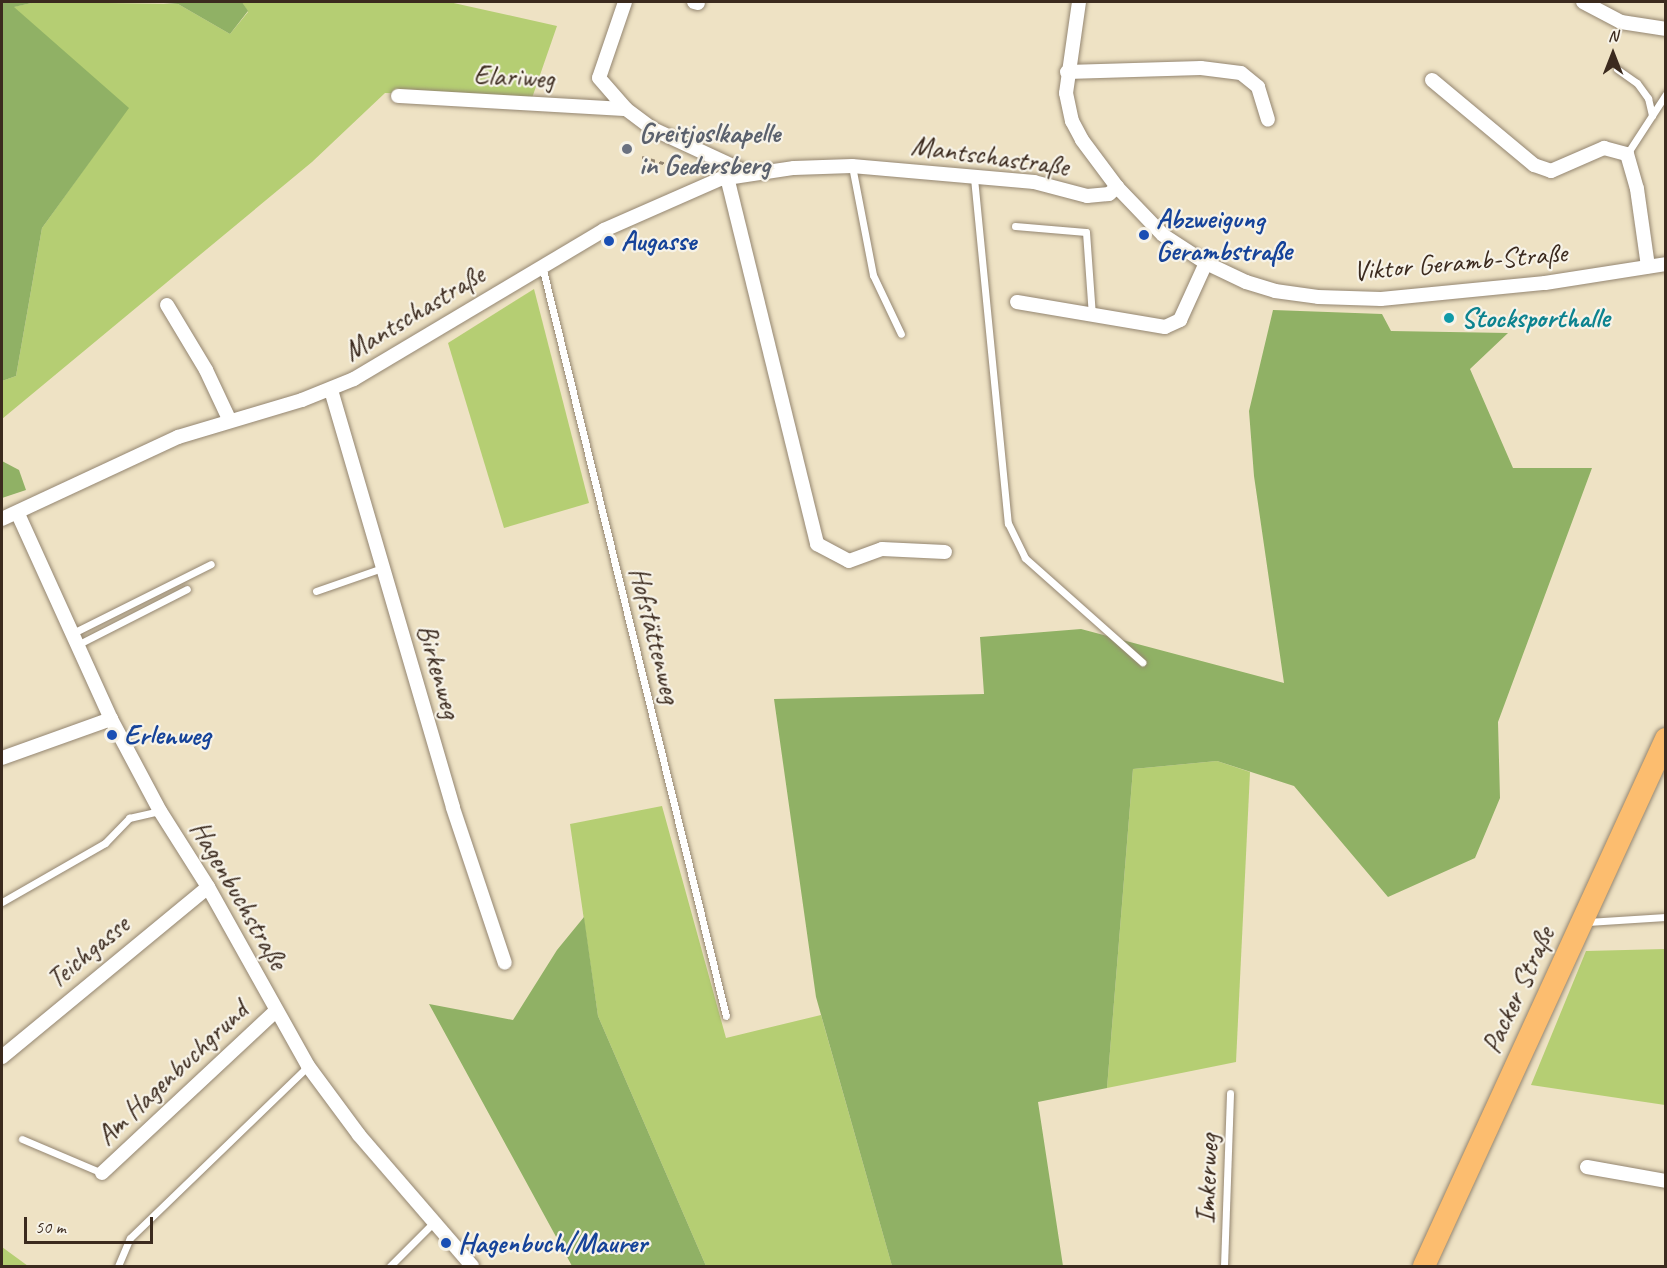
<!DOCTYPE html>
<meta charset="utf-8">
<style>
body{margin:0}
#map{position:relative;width:1667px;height:1268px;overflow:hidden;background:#eee2c4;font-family:Caveat,sans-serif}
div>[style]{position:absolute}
.green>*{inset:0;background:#b5ce73}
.forest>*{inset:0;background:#90b165}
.path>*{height:3px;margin-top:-1.5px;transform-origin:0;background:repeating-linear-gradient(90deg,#948671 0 4.5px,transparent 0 9px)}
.roads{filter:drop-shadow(0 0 2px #948671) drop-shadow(0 0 2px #948671)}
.service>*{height:7px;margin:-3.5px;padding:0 3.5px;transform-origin:3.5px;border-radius:3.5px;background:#fff}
.minor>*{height:14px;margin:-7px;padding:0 7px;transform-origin:7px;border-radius:7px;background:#fff}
.primary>*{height:22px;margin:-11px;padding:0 11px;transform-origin:11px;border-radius:11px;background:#fcbd6f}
.dots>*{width:16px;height:16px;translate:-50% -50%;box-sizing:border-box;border:3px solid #f7f3e8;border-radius:50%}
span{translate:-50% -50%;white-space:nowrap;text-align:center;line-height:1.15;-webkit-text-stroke:4.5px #f7f3e8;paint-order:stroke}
.street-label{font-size:28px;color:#3b2a1e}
.worship-label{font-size:28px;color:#5b616d;font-weight:700}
.left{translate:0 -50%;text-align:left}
.transit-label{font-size:28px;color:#164399;font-weight:700}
.culture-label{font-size:28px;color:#0d838f;font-weight:700}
.frame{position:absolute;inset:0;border:3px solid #3b2a1e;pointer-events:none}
.north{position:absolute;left:1583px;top:24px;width:60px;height:60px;-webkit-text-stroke:4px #f7f3e8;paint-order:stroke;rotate:0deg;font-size:16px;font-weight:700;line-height:24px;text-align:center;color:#3b2a1e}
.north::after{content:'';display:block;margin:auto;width:21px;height:27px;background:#3b2a1e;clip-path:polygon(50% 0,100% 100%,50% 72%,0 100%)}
.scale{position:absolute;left:24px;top:1217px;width:129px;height:27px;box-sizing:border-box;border:3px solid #3b2a1e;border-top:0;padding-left:8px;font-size:18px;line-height:21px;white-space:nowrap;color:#3b2a1e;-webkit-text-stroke:4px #f7f3e8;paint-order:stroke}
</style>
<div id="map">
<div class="green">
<div style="clip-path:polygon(36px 2px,178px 4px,230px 34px,248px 12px,242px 2px,449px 2px,557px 26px,532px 98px,385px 93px,312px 162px,2px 419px,2px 381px,16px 376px,42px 228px,128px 108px,13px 7px)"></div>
<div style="clip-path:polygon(534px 289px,589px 503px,504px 528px,448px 343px)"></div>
<div style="clip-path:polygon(1217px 761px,1250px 772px,1236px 1062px,1107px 1088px,1133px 769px)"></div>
<div style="clip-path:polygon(662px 806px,726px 1038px,821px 1015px,892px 1266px,706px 1266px,598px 1016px,570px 824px)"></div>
<div style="clip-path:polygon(1665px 949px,1665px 1105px,1531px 1085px,1586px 951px)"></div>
<div style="clip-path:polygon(2px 1247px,28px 1266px,2px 1266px)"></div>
</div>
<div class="forest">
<div style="clip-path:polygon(2px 2px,36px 2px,14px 7px,129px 108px,42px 228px,16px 376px,2px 381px)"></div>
<div style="clip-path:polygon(149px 2px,242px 2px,248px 11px,230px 34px,178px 4px)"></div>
<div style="clip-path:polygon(1273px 310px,1382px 314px,1391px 331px,1508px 333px,1470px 369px,1513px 468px,1592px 468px,1498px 722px,1500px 798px,1475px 858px,1388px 897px,1294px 786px,1217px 761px,1133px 769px,1107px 1088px,1038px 1102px,1063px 1266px,892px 1266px,816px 997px,774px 699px,984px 694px,980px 637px,1081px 629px,1284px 683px,1254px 476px,1249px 411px)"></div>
<div style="clip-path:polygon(2px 461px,19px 470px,26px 490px,2px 498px)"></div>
<div style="clip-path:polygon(584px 917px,598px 1016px,706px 1266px,572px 1266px,429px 1004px,513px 1020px,557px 950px)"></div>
</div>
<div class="path">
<div style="left:642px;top:157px;width:58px;rotate:15.9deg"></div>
</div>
<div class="roads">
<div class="service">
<div style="left:1617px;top:69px;width:24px;rotate:35deg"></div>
<div style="left:1637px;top:83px;width:19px;rotate:54deg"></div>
<div style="left:1648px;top:98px;width:18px;rotate:77deg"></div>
<div style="left:1627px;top:154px;width:72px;rotate:-57deg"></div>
<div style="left:852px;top:166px;width:111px;rotate:79.1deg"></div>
<div style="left:873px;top:275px;width:65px;rotate:64.6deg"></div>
<div style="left:974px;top:178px;width:347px;rotate:84.4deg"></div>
<div style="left:1008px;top:523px;width:39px;rotate:64deg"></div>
<div style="left:1025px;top:558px;width:157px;rotate:41.6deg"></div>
<div style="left:1015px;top:226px;width:71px;rotate:4.8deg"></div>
<div style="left:1086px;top:232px;width:84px;rotate:85.9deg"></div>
<div style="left:542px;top:266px;width:772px;rotate:76.22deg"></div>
<div style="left:316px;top:591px;width:70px;rotate:-19.2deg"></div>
<div style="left:73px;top:633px;width:154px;rotate:-26.6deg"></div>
<div style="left:79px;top:644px;width:121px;rotate:-27deg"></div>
<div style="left:2px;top:902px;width:119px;rotate:-29.8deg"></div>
<div style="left:105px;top:843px;width:35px;rotate:-46deg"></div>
<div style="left:129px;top:818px;width:32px;rotate:-13deg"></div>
<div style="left:1587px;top:922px;width:79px;rotate:-3.6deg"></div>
<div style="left:22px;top:1139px;width:87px;rotate:23deg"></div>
<div style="left:118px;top:1266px;width:30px;rotate:-67deg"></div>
<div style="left:130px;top:1238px;width:248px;rotate:-44deg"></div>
<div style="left:390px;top:1266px;width:62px;rotate:-45deg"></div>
<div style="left:1224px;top:1266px;width:173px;rotate:-88deg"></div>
</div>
<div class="minor">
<div style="left:625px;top:2px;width:80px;rotate:108.9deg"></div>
<div style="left:599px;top:78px;width:41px;rotate:48.9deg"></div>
<div style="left:626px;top:109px;width:34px;rotate:37deg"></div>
<div style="left:653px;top:129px;width:105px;rotate:24.9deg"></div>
<div style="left:694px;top:2px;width:4px;rotate:14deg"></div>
<div style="left:1079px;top:2px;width:92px;rotate:98.1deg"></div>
<div style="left:1066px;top:93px;width:29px;rotate:78deg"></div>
<div style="left:1072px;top:121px;width:21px;rotate:62deg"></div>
<div style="left:1082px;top:140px;width:59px;rotate:53.3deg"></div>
<div style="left:1117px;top:187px;width:66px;rotate:46.2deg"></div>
<div style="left:1163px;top:235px;width:51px;rotate:33.1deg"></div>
<div style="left:1206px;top:263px;width:44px;rotate:25.4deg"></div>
<div style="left:1246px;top:282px;width:30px;rotate:17deg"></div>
<div style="left:1275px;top:291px;width:43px;rotate:7.9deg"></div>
<div style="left:1318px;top:297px;width:63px;rotate:1.8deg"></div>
<div style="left:1381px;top:299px;width:165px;rotate:-5.6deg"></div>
<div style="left:1545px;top:283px;width:122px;rotate:-8.9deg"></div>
<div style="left:1583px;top:2px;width:43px;rotate:27.8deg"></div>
<div style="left:1621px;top:22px;width:46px;rotate:8.8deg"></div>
<div style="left:1067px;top:72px;width:134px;rotate:-1.7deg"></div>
<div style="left:1201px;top:68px;width:40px;rotate:7.1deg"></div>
<div style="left:1241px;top:73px;width:22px;rotate:39deg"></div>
<div style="left:1258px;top:87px;width:34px;rotate:73deg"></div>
<div style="left:1432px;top:80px;width:133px;rotate:39.8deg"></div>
<div style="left:1534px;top:165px;width:18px;rotate:19deg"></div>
<div style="left:1551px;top:171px;width:58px;rotate:-23.5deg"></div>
<div style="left:1604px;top:148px;width:24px;rotate:15deg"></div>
<div style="left:1627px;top:154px;width:36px;rotate:74deg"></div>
<div style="left:1637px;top:189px;width:78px;rotate:81.9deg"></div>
<div style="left:398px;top:96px;width:228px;rotate:3.3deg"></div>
<div style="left:727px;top:177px;width:378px;rotate:76.2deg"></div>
<div style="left:817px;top:544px;width:36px;rotate:28deg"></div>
<div style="left:849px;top:561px;width:35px;rotate:-20deg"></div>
<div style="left:882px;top:549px;width:63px;rotate:2.7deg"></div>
<div style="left:1017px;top:302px;width:150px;rotate:9.6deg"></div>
<div style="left:1165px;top:327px;width:17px;rotate:-25deg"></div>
<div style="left:1180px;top:320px;width:63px;rotate:-65.5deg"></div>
<div style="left:167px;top:305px;width:76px;rotate:59deg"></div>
<div style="left:206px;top:370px;width:56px;rotate:64.8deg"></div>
<div style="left:331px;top:390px;width:435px;rotate:73.7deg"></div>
<div style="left:453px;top:808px;width:163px;rotate:71.5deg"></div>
<div style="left:18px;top:514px;width:225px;rotate:65.6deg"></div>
<div style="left:111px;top:719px;width:104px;rotate:62deg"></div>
<div style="left:160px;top:811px;width:90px;rotate:57.7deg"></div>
<div style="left:208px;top:887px;width:205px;rotate:60.8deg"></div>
<div style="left:308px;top:1066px;width:86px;rotate:53.5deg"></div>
<div style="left:359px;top:1135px;width:173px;rotate:49.2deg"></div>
<div style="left:2px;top:519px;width:194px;rotate:-25deg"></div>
<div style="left:178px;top:437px;width:129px;rotate:-16.6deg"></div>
<div style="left:302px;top:400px;width:56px;rotate:-22deg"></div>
<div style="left:354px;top:379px;width:291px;rotate:-30.8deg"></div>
<div style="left:604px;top:230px;width:127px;rotate:-23.7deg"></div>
<div style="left:720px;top:179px;width:75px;rotate:-8.5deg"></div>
<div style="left:794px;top:168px;width:58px;rotate:-2deg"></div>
<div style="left:852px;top:166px;width:183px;rotate:5deg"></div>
<div style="left:1034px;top:182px;width:55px;rotate:14.8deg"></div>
<div style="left:1087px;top:196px;width:22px;rotate:-5deg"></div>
<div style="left:1109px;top:194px;width:11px;rotate:-41deg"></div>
<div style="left:2px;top:758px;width:116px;rotate:-19.7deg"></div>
<div style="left:2px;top:1057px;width:267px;rotate:-39.5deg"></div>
<div style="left:1587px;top:1167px;width:80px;rotate:10deg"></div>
<div style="left:102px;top:1173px;width:238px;rotate:-43deg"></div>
</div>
<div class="primary">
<div style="left:1424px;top:1266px;width:580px;rotate:-65.34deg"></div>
</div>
</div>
<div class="dots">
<div style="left:627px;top:149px;background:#6b7280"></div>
<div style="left:1144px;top:235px;background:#1a4fb4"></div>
<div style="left:609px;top:241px;background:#1a4fb4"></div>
<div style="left:1449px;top:318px;background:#0f9aa8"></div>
<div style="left:112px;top:735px;background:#1a4fb4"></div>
<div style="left:446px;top:1243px;background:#1a4fb4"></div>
</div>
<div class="street-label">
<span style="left:514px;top:77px;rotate:3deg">Elariweg</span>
<span style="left:990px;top:156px;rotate:8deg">Mantschastraße</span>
<span style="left:1460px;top:262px;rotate:-5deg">Viktor Geramb-Straße</span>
<span style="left:414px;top:313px;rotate:-31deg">Mantschastraße</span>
<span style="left:655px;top:635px;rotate:76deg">Hofstättenweg</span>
<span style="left:439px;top:671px;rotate:74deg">Birkenweg</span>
<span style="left:239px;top:895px;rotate:60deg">Hagenbuchstraße</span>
<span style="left:88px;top:952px;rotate:-40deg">Teichgasse</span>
<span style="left:1518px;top:990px;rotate:-65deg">Packer Straße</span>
<span style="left:172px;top:1073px;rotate:-43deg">Am Hagenbuchgrund</span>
<span style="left:1207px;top:1179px;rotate:-88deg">Imkerweg</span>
</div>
<div class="worship-label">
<span class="left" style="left:639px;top:149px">Greitjoslkapelle<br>in Gedersberg</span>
</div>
<div class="transit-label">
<span class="left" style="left:1156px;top:235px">Abzweigung<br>Gerambstraße</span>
<span class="left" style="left:621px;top:241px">Augasse</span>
<span class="left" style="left:124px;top:735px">Erlenweg</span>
<span class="left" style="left:458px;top:1243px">Hagenbuch/Maurer</span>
</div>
<div class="culture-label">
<span class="left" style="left:1461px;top:318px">Stocksporthalle</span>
</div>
<div class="frame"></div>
<div class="north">N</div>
<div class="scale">50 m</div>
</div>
